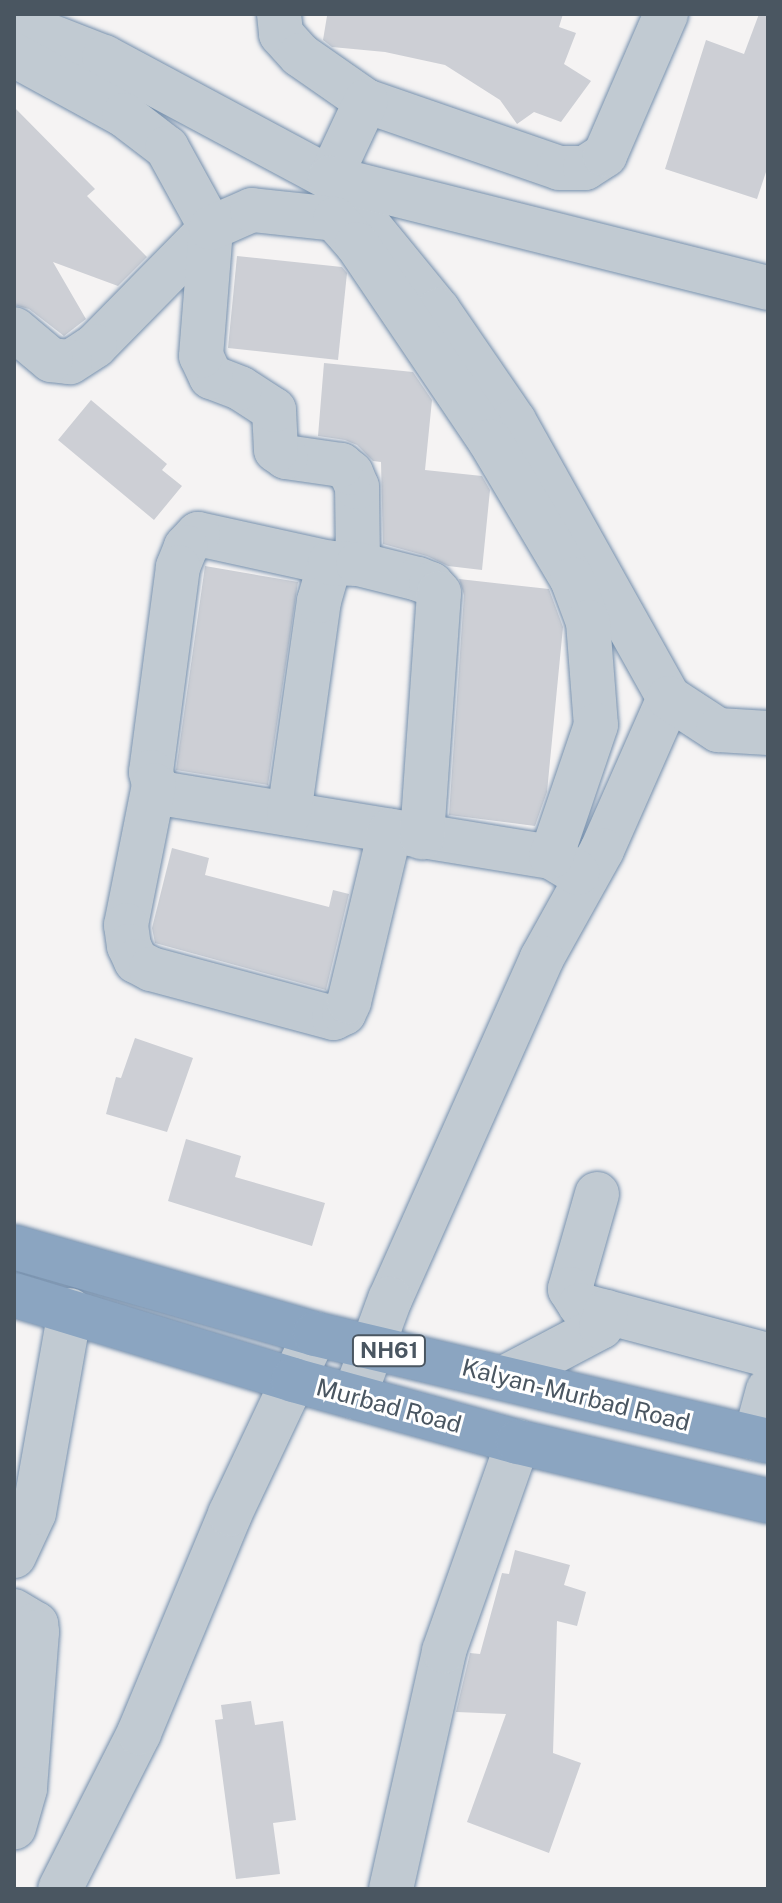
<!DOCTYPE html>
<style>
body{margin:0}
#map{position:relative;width:782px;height:1903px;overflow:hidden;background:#f5f3f3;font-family:"Public Sans",sans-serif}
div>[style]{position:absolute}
.building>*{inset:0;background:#cdcfd5}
.roads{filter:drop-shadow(0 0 2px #7690ad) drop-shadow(0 0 2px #7690ad)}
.minor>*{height:44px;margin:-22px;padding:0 22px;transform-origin:22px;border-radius:22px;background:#c1cad2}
.highway>*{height:44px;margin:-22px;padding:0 22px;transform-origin:22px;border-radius:22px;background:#8ba5c1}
span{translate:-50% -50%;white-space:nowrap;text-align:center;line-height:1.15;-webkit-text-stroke:6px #fff;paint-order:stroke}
.shield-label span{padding:2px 6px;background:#fff;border:2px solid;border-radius:6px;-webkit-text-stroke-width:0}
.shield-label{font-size:22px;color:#4a5661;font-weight:700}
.street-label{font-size:24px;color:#4a5661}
.frame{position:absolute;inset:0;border:16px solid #4a5661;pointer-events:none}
</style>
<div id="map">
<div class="building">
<div style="clip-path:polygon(353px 14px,563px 14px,559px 27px,576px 33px,564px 64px,591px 81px,561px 122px,534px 112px,517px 124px,500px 100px,445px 65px,385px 52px,332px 47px,323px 40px,327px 16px)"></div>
<div style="clip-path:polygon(759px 14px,768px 14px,768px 166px,757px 199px,665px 169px,706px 40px,744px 54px)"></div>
<div style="clip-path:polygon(14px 107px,95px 189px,87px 196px,147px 257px,118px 286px,53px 262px,86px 319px,64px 336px,29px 309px,14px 305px)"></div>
<div style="clip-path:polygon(237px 256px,342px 267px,347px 273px,338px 360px,228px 348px)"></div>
<div style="clip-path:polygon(324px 363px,413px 372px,432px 400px,425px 470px,482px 476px,490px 490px,482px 570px,448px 566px,427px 556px,383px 544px,381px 462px,373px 461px,357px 445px,345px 440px,318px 436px)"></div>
<div style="clip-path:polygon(91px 400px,167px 464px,162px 470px,182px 486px,154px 520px,58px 440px)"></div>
<div style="clip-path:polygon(205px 566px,298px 582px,268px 785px,176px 770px)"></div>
<div style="clip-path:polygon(459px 579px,549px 589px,563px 627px,547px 792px,535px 826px,449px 815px,464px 595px)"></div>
<div style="clip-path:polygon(172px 848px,209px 858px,205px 875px,329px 907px,333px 890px,349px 894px,326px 990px,155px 943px,152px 928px)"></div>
<div style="clip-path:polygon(135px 1038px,193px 1058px,167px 1132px,106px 1114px,116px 1077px,121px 1078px)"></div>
<div style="clip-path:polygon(186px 1139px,241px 1156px,235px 1177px,325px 1203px,312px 1246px,168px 1201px)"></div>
<div style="clip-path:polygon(515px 1550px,570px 1565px,564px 1585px,586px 1592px,577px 1626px,557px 1621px,553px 1753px,581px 1763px,549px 1853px,467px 1822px,506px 1714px,456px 1712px,470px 1653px,480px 1654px,502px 1573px,509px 1574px)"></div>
<div style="clip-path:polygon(251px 1701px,255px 1725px,283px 1721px,296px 1820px,273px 1823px,280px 1874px,236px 1879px,215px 1720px,223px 1719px,221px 1705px)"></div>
</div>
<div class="roads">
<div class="minor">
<div style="left:279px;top:14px;width:20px;rotate:84deg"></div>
<div style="left:281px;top:34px;width:28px;rotate:48deg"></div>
<div style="left:300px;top:55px;width:80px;rotate:34.9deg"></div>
<div style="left:366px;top:101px;width:204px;rotate:19.1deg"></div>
<div style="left:559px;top:168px;width:26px"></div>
<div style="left:585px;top:168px;width:24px;rotate:-33deg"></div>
<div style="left:605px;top:155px;width:154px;rotate:-66.6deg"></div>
<div style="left:14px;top:22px;width:97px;rotate:21.3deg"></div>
<div style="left:104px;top:57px;width:256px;rotate:28.2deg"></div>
<div style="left:330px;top:178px;width:171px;rotate:50.7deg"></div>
<div style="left:438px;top:310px;width:135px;rotate:55.6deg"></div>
<div style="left:514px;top:421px;width:317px;rotate:60.8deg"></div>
<div style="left:669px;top:698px;width:166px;rotate:113.8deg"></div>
<div style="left:602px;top:850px;width:124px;rotate:119.1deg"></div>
<div style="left:542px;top:958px;width:373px;rotate:114deg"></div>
<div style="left:390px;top:1299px;width:104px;rotate:110.2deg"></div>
<div style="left:14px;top:55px;width:125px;rotate:28.6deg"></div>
<div style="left:124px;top:115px;width:54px;rotate:37.5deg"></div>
<div style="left:167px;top:148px;width:91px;rotate:61.2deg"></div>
<div style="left:211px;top:228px;width:165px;rotate:134.5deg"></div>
<div style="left:95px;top:346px;width:30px;rotate:147deg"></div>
<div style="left:70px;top:362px;width:19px;rotate:-174deg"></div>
<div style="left:51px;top:360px;width:48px;rotate:-140deg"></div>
<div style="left:366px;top:101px;width:85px;rotate:115.1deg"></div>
<div style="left:330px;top:178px;width:452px;rotate:14.1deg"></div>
<div style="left:330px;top:563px;width:135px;rotate:-167.6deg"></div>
<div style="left:198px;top:534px;width:18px;rotate:133deg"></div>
<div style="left:186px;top:547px;width:22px;rotate:112deg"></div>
<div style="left:178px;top:567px;width:207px;rotate:97.5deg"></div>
<div style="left:151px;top:772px;width:13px;rotate:77deg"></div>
<div style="left:154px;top:785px;width:15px;rotate:37deg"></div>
<div style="left:166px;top:794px;width:390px;rotate:9.3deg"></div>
<div style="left:551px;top:857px;width:31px;rotate:31deg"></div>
<div style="left:358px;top:564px;width:77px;rotate:-90.7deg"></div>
<div style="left:357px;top:487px;width:15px;rotate:-113deg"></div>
<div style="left:351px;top:473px;width:13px;rotate:-141deg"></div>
<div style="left:341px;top:465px;width:56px;rotate:-171.7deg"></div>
<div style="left:286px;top:457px;width:12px;rotate:-145deg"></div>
<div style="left:276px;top:450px;width:40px;rotate:-92.9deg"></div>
<div style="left:274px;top:410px;width:40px;rotate:-147.1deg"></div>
<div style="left:240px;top:388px;width:31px;rotate:-159deg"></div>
<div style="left:211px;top:377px;width:23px;rotate:-115deg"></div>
<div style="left:201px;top:356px;width:128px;rotate:-85.5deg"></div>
<div style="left:211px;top:228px;width:45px;rotate:-23.7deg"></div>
<div style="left:252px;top:210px;width:83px;rotate:6.2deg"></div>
<div style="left:335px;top:219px;width:33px;rotate:49deg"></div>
<div style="left:357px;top:244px;width:238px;rotate:56deg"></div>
<div style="left:490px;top:441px;width:161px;rotate:59.3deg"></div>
<div style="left:572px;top:579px;width:46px;rotate:69.6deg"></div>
<div style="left:588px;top:622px;width:103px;rotate:85.6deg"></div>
<div style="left:596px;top:725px;width:139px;rotate:108.8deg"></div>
<div style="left:669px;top:698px;width:59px;rotate:33.1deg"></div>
<div style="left:718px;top:730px;width:50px;rotate:3.4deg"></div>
<div style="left:154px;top:785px;width:143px;rotate:101.3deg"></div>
<div style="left:126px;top:925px;width:21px;rotate:82deg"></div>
<div style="left:129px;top:946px;width:17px;rotate:65deg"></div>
<div style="left:136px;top:961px;width:17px;rotate:28deg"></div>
<div style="left:151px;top:969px;width:189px;rotate:15deg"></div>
<div style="left:334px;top:1018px;width:11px;rotate:-27deg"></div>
<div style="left:344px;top:1013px;width:12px;rotate:-66deg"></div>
<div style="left:349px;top:1002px;width:176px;rotate:-76.5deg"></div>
<div style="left:289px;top:814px;width:215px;rotate:-82deg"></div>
<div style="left:319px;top:601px;width:40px;rotate:-74deg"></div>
<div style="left:330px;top:563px;width:28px;rotate:2deg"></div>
<div style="left:358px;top:564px;width:62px;rotate:14deg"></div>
<div style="left:418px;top:579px;width:14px;rotate:21deg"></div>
<div style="left:431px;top:584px;width:12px;rotate:48deg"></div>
<div style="left:439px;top:593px;width:245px;rotate:94deg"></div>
<div style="left:597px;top:1194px;width:99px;rotate:105.9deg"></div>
<div style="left:570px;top:1289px;width:19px;rotate:58deg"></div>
<div style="left:580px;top:1305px;width:195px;rotate:14.9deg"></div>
<div style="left:506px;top:1377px;width:107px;rotate:-27.8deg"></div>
<div style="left:601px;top:1327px;width:16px;rotate:-72deg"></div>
<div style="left:755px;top:1438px;width:50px;rotate:-74.8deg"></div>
<div style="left:14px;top:1556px;width:47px;rotate:-65.1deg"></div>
<div style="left:34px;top:1513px;width:206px;rotate:-79.9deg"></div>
<div style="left:14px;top:1611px;width:26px;rotate:31deg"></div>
<div style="left:36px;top:1624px;width:8px;rotate:83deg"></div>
<div style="left:37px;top:1632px;width:157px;rotate:94.4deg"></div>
<div style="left:25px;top:1789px;width:40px;rotate:106deg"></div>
<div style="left:60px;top:1889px;width:175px;rotate:-63.1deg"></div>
<div style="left:139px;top:1733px;width:237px;rotate:-67.4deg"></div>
<div style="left:230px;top:1514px;width:199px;rotate:-64.7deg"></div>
<div style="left:391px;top:1889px;width:244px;rotate:-77.4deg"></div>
<div style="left:444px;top:1651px;width:222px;rotate:-70.5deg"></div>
</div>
<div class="highway">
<div style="left:14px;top:1247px;width:313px;rotate:16.1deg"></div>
<div style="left:315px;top:1334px;width:465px;rotate:13.3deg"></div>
<div style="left:14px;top:1295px;width:292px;rotate:16.9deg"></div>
<div style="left:293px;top:1380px;width:233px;rotate:15.4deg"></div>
<div style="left:518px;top:1442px;width:257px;rotate:13.3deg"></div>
</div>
</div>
<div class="shield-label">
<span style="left:389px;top:1351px">NH61</span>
</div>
<div class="street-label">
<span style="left:576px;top:1395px;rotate:14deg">Kalyan-Murbad Road</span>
<span style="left:389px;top:1406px;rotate:15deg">Murbad Road</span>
</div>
<div class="frame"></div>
</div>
